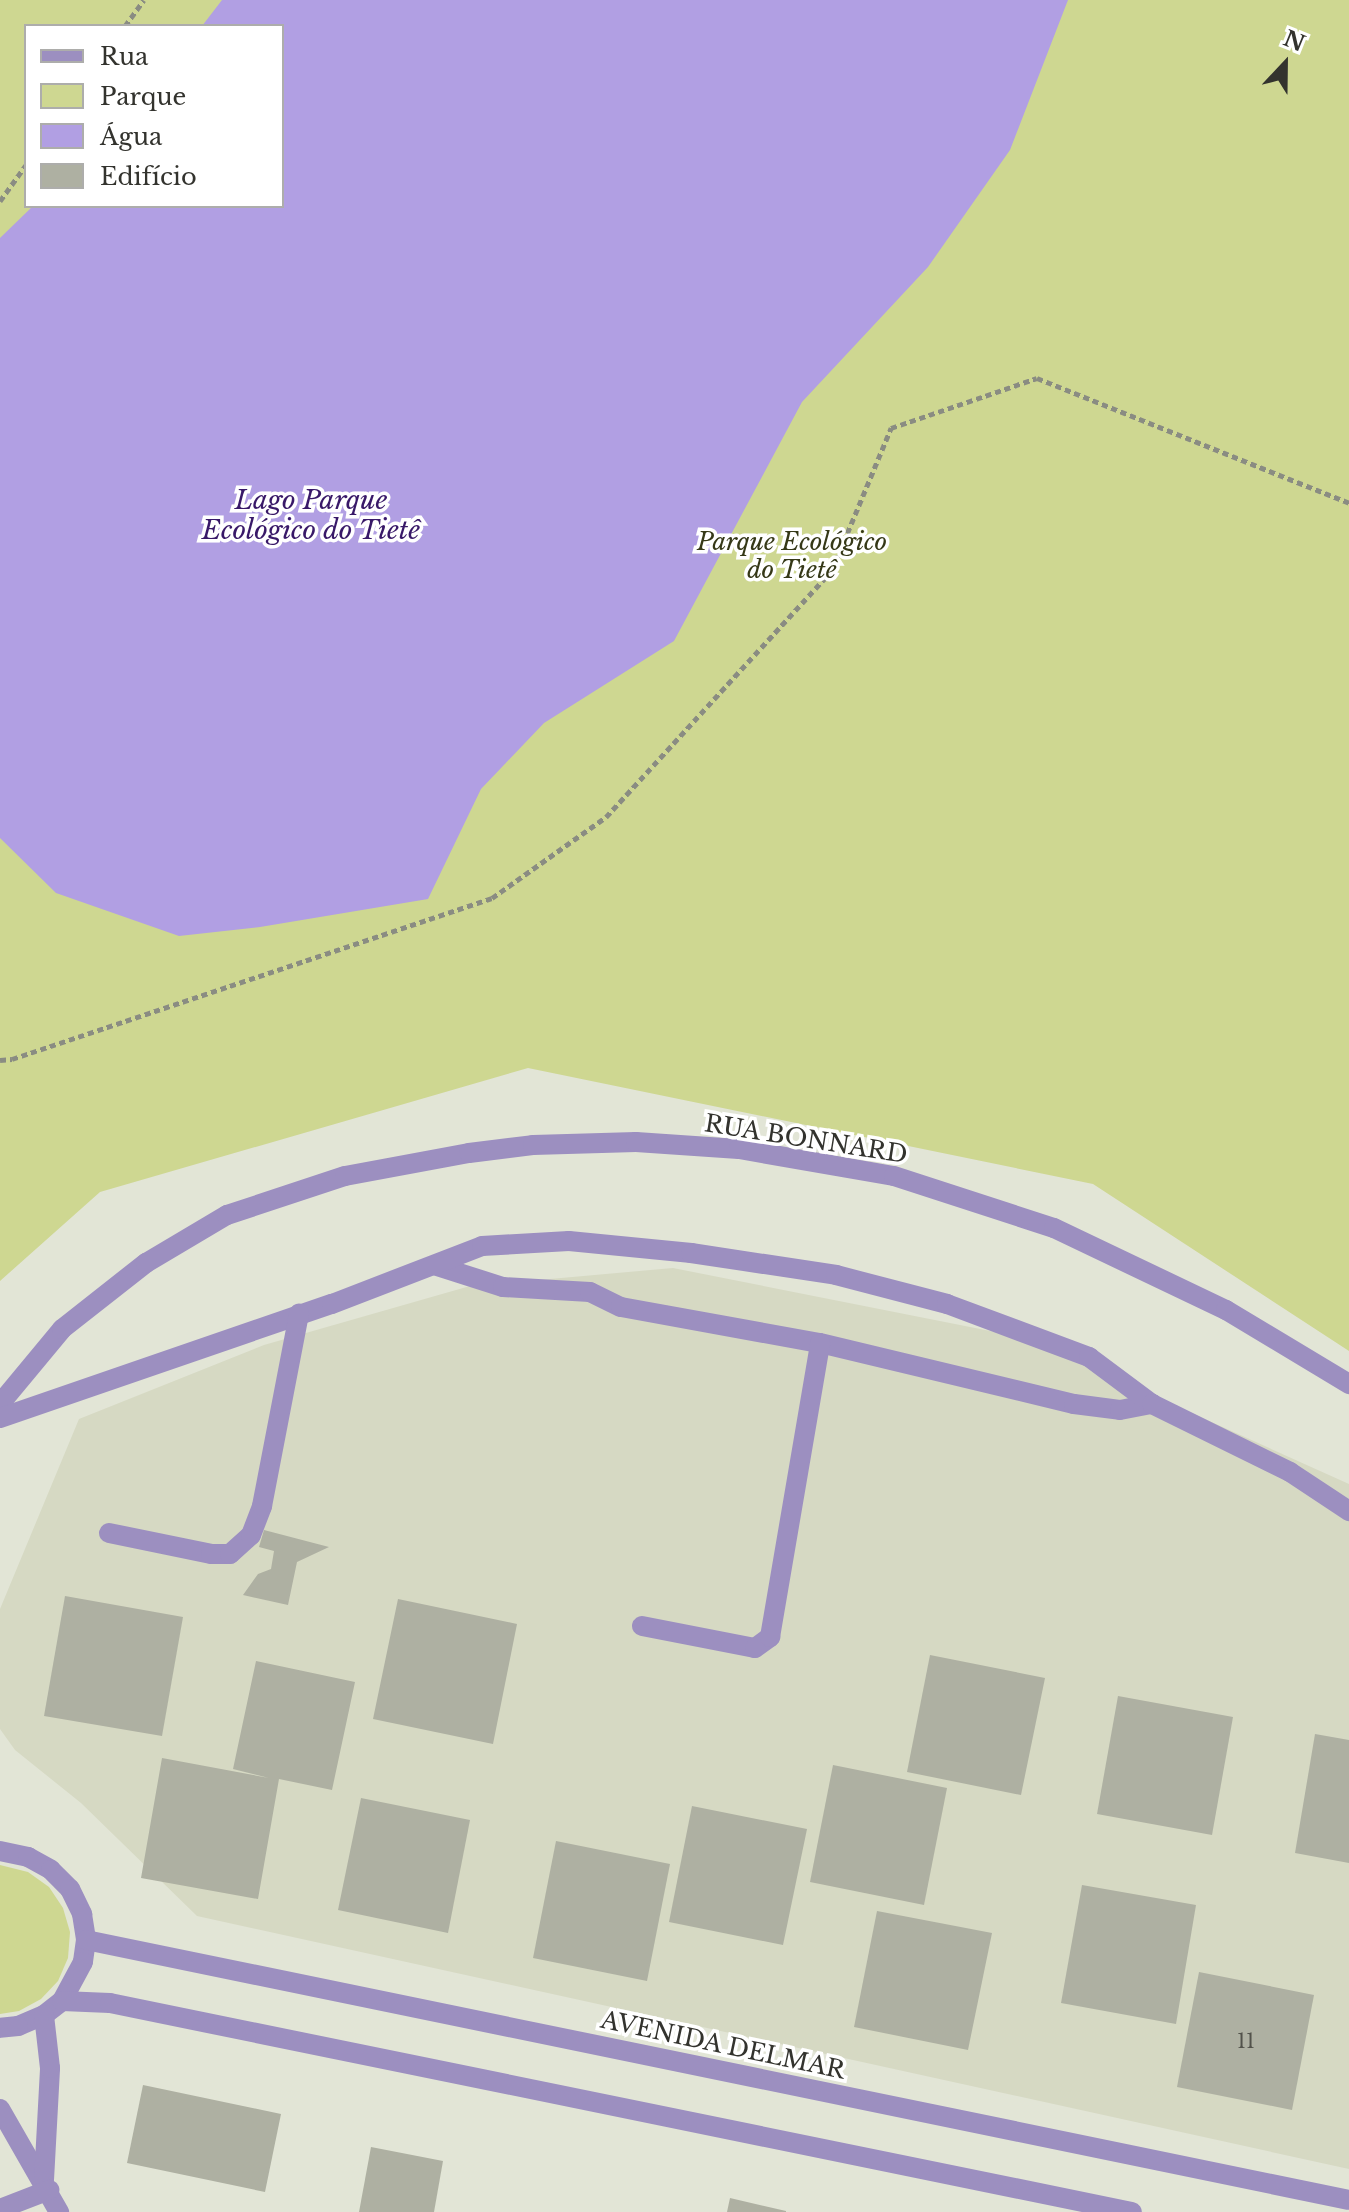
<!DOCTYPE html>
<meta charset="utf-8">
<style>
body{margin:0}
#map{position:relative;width:1349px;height:2212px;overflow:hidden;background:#e2e5d6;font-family:"Libre Baskerville",serif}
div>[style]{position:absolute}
.built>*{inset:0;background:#d6d9c3}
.green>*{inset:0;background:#ced791}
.water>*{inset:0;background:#b19fe3}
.building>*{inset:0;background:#aeb0a2}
.path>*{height:5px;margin-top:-2.5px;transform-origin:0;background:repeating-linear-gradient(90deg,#8a8c82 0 6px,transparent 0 10px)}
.minor>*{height:20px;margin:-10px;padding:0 10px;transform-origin:10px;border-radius:10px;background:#9c8fc0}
span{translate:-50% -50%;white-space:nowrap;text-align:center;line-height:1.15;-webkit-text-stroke:7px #fff;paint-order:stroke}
.number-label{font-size:20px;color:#52524b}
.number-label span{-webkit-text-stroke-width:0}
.park-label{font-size:24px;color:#353817;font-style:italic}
.street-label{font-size:24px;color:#33332e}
.water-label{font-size:26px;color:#381868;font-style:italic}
.legend{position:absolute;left:24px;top:24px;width:260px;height:184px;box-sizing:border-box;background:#fff;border:2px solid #adadab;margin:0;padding:10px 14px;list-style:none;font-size:24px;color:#33332e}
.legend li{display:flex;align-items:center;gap:16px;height:40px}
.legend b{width:40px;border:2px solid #adadab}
.north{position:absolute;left:1245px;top:24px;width:80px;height:80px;-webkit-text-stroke:6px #fff;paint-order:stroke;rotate:22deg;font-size:22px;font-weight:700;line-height:32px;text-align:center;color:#33332e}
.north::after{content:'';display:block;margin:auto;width:28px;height:36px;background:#33332e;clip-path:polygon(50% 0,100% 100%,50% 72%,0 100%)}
</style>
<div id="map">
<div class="built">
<div style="clip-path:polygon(673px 1268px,1025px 1338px,1349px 1484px,1349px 2169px,197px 1916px,81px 1803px,15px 1750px,0 1729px,0 1609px,79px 1419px,264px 1345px,470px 1286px)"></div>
</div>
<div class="green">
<div style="clip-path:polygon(evenodd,0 0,1349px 0,1349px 1351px,1093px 1184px,528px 1068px,100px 1192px,0 1281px,0 0,26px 26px,282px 26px,282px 206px,26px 206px,26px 26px)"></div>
<div style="clip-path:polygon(0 1865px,28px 1872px,49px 1887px,63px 1908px,70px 1932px,68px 1958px,58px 1981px,41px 1999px,19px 2011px,0 2014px)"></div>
</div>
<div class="water">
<div style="clip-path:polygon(222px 0,1068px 0,1010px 150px,928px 267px,802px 402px,674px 641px,544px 723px,481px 789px,428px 899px,260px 927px,179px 936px,56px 893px,0 838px,0 238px,33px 206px,282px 206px,282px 26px,202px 26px)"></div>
</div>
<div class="building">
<div style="clip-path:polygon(264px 1530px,329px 1547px,297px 1562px,288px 1605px,243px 1595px,258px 1574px,271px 1569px,274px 1551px,259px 1547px)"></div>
<div style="clip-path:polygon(65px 1596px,183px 1617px,162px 1736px,44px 1716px)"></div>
<div style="clip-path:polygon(398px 1599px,517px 1624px,493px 1744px,373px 1719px)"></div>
<div style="clip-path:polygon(930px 1655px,1045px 1678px,1021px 1795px,907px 1772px)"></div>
<div style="clip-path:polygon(256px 1661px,355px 1682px,332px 1790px,279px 1779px,258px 1899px,141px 1878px,162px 1758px,269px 1778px,233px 1769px)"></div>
<div style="clip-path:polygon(1118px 1696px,1233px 1717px,1212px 1835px,1097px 1814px)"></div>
<div style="clip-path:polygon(1315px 1734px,1349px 1740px,1349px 1863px,1295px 1853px)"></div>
<div style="clip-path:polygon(833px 1765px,947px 1788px,924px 1905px,810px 1882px)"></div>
<div style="clip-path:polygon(361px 1798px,470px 1820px,448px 1933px,338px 1910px)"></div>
<div style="clip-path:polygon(692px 1806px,807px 1829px,783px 1945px,669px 1922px)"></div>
<div style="clip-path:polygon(556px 1841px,670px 1864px,647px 1981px,533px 1958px)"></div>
<div style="clip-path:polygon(1082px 1885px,1196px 1905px,1176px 2024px,1061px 2003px)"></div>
<div style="clip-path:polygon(877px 1911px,992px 1933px,968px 2050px,854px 2027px)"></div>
<div style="clip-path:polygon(1199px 1972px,1314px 1995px,1292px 2110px,1177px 2087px)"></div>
<div style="clip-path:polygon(143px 2085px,281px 2114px,265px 2192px,127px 2163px)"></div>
<div style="clip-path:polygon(371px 2147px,443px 2161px,434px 2212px,359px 2212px)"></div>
<div style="clip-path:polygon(730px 2198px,786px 2211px,786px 2212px,727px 2212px)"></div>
</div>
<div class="path">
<div style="left:125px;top:26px;width:32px;rotate:-54deg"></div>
<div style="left:0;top:201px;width:44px;rotate:-54.2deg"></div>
<div style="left:0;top:1060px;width:12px;rotate:-5deg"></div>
<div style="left:12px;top:1059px;width:506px;rotate:-18.54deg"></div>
<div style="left:492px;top:898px;width:140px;rotate:-35.4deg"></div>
<div style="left:606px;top:817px;width:335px;rotate:-47.5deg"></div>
<div style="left:832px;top:570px;width:154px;rotate:-67.4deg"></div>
<div style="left:891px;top:428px;width:154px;rotate:-18.9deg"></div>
<div style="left:1037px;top:378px;width:336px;rotate:21.8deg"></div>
</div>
<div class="minor">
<div style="left:437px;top:1266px;width:69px;rotate:17.7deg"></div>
<div style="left:503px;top:1287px;width:87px;rotate:3.3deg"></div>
<div style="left:590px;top:1292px;width:34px;rotate:26deg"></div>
<div style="left:621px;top:1307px;width:202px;rotate:10.3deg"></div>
<div style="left:820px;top:1343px;width:261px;rotate:13.5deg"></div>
<div style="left:1074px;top:1404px;width:46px;rotate:7.4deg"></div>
<div style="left:1120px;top:1410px;width:33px;rotate:-11deg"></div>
<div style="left:0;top:1404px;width:97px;rotate:-50.4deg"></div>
<div style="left:62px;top:1329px;width:107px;rotate:-38.2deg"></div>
<div style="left:146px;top:1263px;width:94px;rotate:-30.7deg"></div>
<div style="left:227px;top:1215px;width:124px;rotate:-18.3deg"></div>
<div style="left:345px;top:1176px;width:126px;rotate:-10.5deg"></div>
<div style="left:469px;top:1153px;width:64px;rotate:-7.1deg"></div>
<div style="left:533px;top:1145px;width:103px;rotate:-1.7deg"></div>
<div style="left:636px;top:1142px;width:103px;rotate:3.9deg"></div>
<div style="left:739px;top:1149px;width:157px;rotate:9.9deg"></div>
<div style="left:894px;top:1176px;width:168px;rotate:18deg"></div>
<div style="left:1054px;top:1228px;width:191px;rotate:25.5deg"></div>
<div style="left:1226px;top:1310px;width:144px;rotate:31deg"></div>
<div style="left:0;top:1418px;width:351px;rotate:-19deg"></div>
<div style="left:332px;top:1304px;width:161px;rotate:-21.1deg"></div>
<div style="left:482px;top:1246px;width:87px;rotate:-3.3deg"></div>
<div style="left:569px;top:1241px;width:123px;rotate:5.6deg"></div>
<div style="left:691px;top:1253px;width:147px;rotate:8.6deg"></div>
<div style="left:836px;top:1275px;width:115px;rotate:14.6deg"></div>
<div style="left:947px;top:1304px;width:152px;rotate:20.5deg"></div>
<div style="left:1089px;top:1357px;width:79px;rotate:36.7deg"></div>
<div style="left:1152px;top:1404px;width:154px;rotate:26.2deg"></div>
<div style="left:1290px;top:1472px;width:71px;rotate:33.5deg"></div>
<div style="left:109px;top:1533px;width:104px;rotate:11.6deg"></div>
<div style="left:211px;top:1554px;width:19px"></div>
<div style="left:230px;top:1554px;width:28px;rotate:-42deg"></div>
<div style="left:251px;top:1535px;width:31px;rotate:-69deg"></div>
<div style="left:262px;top:1506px;width:196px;rotate:-79.1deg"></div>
<div style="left:642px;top:1626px;width:115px;rotate:11deg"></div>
<div style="left:755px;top:1648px;width:19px;rotate:-36deg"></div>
<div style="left:770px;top:1637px;width:298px;rotate:-80.3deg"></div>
<div style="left:0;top:1851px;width:29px;rotate:12deg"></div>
<div style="left:28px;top:1857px;width:26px;rotate:29deg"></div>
<div style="left:51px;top:1870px;width:27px;rotate:45deg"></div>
<div style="left:70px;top:1889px;width:28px;rotate:64deg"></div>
<div style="left:82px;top:1914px;width:26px;rotate:81deg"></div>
<div style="left:86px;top:1940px;width:22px;rotate:98deg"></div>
<div style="left:83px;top:1962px;width:44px;rotate:118.3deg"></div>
<div style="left:62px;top:2001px;width:23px;rotate:142deg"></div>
<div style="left:44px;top:2015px;width:28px;rotate:157deg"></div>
<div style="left:18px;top:2026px;width:18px;rotate:174deg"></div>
<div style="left:86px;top:1940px;width:1289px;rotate:11.63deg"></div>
<div style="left:62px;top:2001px;width:48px;rotate:2.4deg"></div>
<div style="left:110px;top:2003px;width:1043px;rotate:11.56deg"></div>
<div style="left:0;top:2109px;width:119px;rotate:60.2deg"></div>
<div style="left:44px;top:2180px;width:112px;rotate:-86.9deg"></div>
<div style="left:50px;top:2068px;width:53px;rotate:-96.5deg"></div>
<div style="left:0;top:2209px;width:53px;rotate:-21.2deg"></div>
</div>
<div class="number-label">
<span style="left:1246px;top:2041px">11</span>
</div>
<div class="park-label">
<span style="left:792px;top:556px">Parque Ecológico<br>do Tietê</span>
</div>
<div class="street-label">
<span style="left:806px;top:1139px;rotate:9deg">RUA BONNARD</span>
<span style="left:723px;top:2045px;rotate:12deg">AVENIDA DELMAR</span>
</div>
<div class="water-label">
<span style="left:311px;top:516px">Lago Parque<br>Ecológico do Tietê</span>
</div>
<ul class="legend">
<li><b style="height:10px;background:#9c8fc0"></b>Rua</li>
<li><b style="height:22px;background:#ced791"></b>Parque</li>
<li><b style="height:22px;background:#b19fe3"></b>Água</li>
<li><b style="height:22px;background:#aeb0a2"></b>Edifício</li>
</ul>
<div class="north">N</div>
</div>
